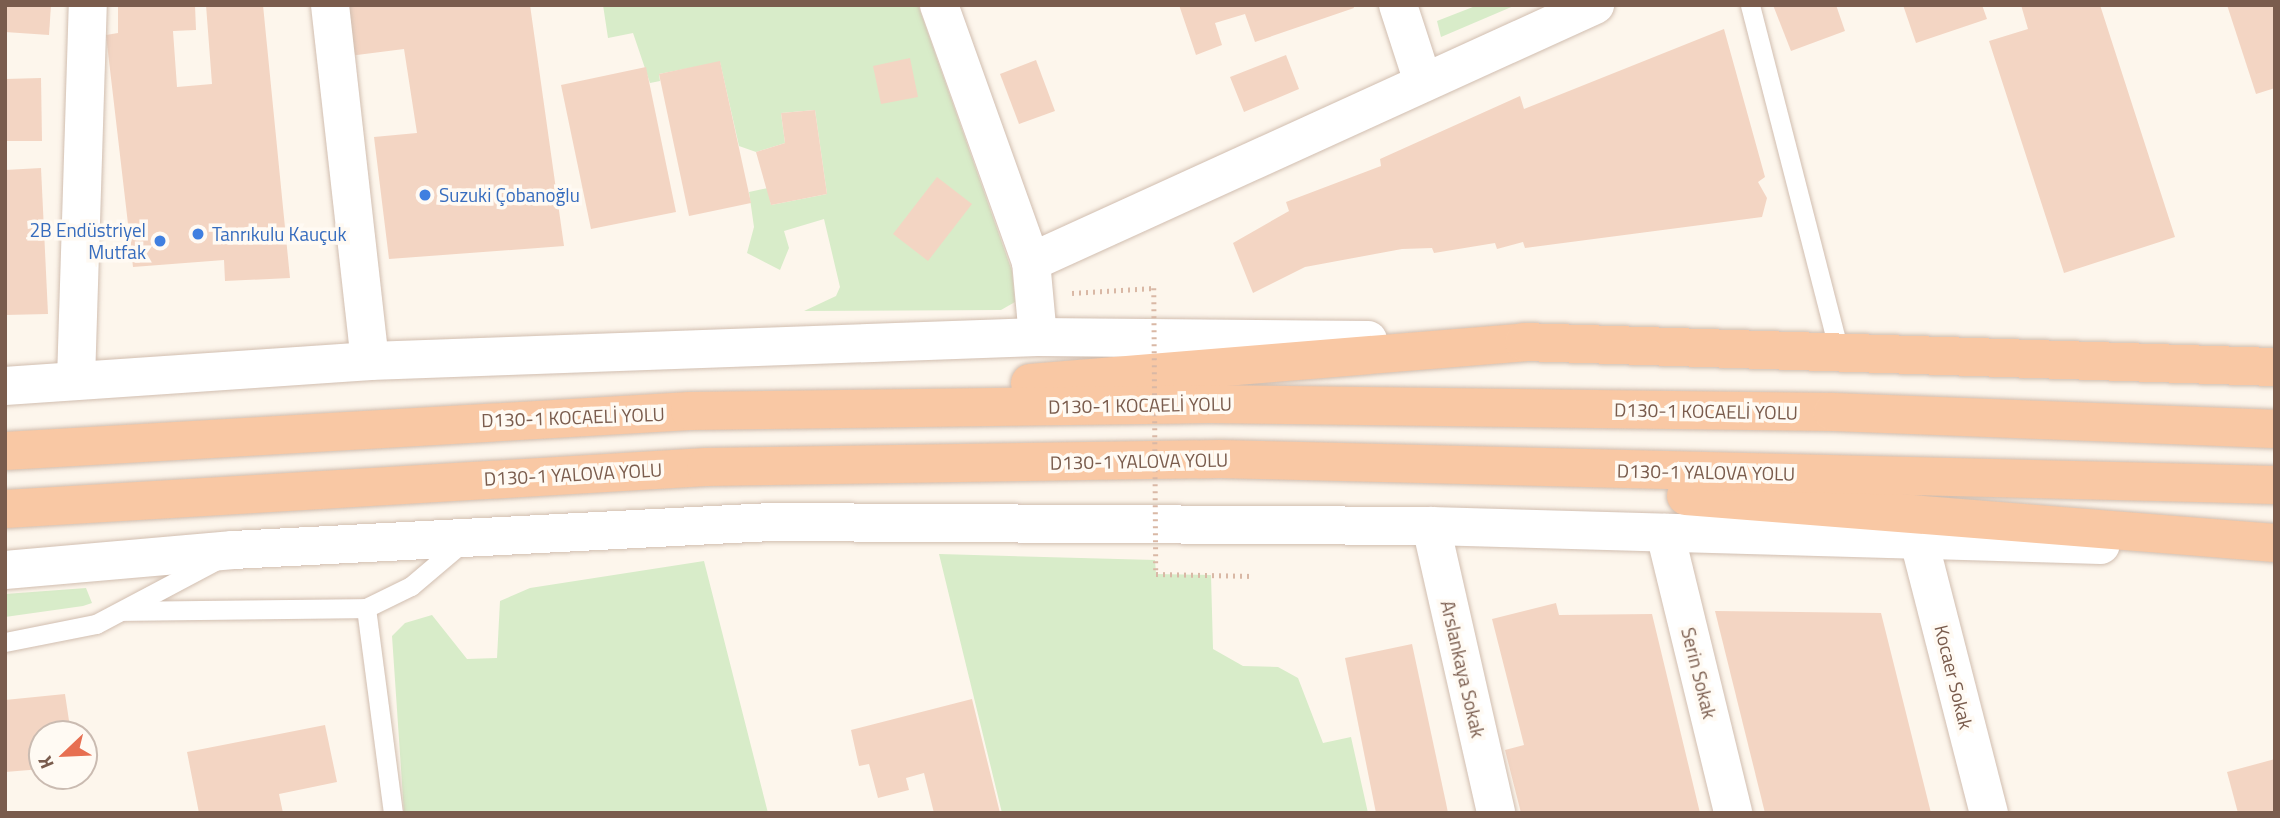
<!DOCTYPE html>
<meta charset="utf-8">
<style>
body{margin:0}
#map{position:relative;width:2280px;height:818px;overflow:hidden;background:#fdf6ec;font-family:"Titillium Web",sans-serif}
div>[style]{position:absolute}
.green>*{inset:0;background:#d8ecc9}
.building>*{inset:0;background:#f3d5c3}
.path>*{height:4.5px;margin-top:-2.25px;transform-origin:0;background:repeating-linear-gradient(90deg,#d9b8a5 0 2px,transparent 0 7px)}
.roads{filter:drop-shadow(0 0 2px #d1beb0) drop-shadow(0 0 2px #d1beb0)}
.service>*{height:19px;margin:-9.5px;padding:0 9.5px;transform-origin:9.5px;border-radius:9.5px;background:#fff}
.minor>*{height:38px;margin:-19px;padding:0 19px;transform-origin:19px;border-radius:19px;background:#fff}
.tertiary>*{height:38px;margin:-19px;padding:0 19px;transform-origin:19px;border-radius:19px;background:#fff}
.trunk>*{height:38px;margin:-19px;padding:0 19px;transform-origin:19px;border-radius:19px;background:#f9c8a4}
.path-bridge>*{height:4.5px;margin-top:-2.25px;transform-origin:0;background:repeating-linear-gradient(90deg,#d9b8a5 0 2px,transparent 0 7px)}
.dots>*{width:19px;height:19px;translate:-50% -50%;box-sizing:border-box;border:4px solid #fffaf3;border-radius:50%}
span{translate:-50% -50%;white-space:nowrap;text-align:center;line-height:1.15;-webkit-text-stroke:7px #fffaf3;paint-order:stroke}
.shop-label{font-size:19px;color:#366cbe}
.left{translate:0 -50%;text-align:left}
.right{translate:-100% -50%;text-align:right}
.street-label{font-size:19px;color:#7a5c4d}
.frame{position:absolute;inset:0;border:7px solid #7a5c4d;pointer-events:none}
.north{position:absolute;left:28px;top:720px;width:70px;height:70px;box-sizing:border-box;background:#fffaf3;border:2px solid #cabbb1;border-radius:50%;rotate:247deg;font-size:19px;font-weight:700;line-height:28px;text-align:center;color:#7a5c4d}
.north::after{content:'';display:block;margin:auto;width:24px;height:32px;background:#e76f51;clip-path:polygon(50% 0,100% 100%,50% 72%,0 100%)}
</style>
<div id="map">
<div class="green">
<div style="clip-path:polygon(603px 5px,918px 5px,1012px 271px,1015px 302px,1001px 310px,804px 311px,836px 296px,840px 287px,824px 219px,784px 231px,789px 248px,780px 270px,747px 253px,754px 227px,749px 192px,768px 188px,771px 205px,827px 194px,815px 110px,781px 113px,785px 143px,756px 152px,739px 146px,720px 62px,659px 74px,660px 81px,650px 83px,633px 33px,608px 38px)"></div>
<div style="clip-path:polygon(1478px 5px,1516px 5px,1441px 37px,1437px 21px)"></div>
<div style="clip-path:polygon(939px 554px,1155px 560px,1156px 574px,1211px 575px,1213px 649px,1243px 666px,1278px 667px,1298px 678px,1323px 743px,1351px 737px,1368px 813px,1002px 813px)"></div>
<div style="clip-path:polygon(704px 561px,768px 813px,404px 813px,392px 636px,405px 623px,432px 615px,467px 659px,497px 658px,500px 601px,530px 588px)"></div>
<div style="clip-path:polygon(86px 588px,92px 603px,83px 606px,5px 617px,5px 594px)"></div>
</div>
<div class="building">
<div style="clip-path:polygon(5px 5px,51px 5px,49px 35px,5px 32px)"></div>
<div style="clip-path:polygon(118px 5px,195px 5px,196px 30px,173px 31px,177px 87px,212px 84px,206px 5px,263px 5px,290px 278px,225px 281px,224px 260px,133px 267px,106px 35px,118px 33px)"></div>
<div style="clip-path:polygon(343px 5px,530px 5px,564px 246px,389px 259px,374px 137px,417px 133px,404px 49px,349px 56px)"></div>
<div style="clip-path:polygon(1179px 5px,1353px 5px,1354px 8px,1255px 42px,1245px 14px,1215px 23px,1222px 45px,1196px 55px)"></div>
<div style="clip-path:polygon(1773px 5px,1836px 5px,1845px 31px,1791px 51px)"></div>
<div style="clip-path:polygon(1903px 5px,1982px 5px,1987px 19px,1916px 43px)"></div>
<div style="clip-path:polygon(2021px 5px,2100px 5px,2175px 237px,2064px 273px,1989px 41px,2028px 29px)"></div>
<div style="clip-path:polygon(2227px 5px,2275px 5px,2275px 88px,2256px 94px)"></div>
<div style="clip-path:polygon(1724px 29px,1765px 177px,1758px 182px,1767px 198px,1762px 217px,1525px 248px,1523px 242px,1497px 249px,1495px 243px,1434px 253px,1432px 248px,1402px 249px,1305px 267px,1253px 293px,1233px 243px,1289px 211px,1286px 202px,1381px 166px,1380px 159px,1520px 96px,1524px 109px)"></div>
<div style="clip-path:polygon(1286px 55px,1299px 89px,1244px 112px,1230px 77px)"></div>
<div style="clip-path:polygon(910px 58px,918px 97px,881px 104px,873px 66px)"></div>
<div style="clip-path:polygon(1036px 60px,1055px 111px,1019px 124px,1000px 74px)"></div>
<div style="clip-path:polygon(720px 61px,751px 203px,689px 216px,659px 74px)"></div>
<div style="clip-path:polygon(646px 67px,676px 212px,591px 229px,561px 85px)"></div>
<div style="clip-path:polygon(41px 78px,42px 141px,5px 141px,5px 79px)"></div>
<div style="clip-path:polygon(815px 110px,827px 194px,771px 205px,756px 152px,785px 143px,781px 113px)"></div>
<div style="clip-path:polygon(41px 168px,48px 314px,5px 315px,5px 170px)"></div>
<div style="clip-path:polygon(937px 177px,972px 204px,928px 261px,893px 234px)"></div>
<div style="clip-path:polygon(1556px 603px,1559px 615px,1652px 614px,1700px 813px,1521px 813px,1505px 750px,1524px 745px,1492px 619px)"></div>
<div style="clip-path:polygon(1715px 611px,1881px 613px,1931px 813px,1765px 813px)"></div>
<div style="clip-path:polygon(1412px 644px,1446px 803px,1448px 813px,1376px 813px,1345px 658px)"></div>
<div style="clip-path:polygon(65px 694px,71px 734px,42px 734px,42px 769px,5px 772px,5px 700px)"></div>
<div style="clip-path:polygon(972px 699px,1000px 813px,934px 813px,924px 773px,906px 778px,909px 790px,878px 798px,869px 764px,859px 766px,851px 730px)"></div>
<div style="clip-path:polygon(325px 725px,337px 782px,279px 794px,283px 813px,199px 813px,187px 752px)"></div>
<div style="clip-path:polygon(2275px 759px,2275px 813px,2238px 813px,2227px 772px)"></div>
</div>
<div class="path">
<div style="left:1072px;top:293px;width:82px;rotate:-3.5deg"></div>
<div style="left:1156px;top:574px;width:98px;rotate:1.2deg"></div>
</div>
<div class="roads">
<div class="service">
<div style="left:1750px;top:5px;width:357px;rotate:75.6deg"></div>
<div style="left:366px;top:608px;width:50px;rotate:-26.1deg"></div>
<div style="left:411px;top:586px;width:68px;rotate:-40.2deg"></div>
<div style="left:123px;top:611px;width:243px;rotate:-0.7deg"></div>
<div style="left:366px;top:608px;width:207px;rotate:82.5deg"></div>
<div style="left:5px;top:642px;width:93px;rotate:-11.2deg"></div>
<div style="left:96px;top:624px;width:137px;rotate:-27.9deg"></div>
</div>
<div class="minor">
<div style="left:330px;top:5px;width:358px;rotate:83.6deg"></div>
<div style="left:939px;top:5px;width:273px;rotate:70.3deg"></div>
<div style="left:1398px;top:5px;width:81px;rotate:72deg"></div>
<div style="left:1038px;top:337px;width:75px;rotate:-95.3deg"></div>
<div style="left:1031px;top:262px;width:620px;rotate:-24.5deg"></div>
<div style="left:76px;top:380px;width:375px;rotate:-88.2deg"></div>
<div style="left:1431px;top:526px;width:294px;rotate:77.2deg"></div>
<div style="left:1665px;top:533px;width:288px;rotate:76.3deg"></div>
<div style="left:1919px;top:541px;width:281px;rotate:75.6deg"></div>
</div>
<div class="tertiary">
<div style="left:5px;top:386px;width:366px;rotate:-3.9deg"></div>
<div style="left:370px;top:361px;width:668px;rotate:-2.06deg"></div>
<div style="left:1038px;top:337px;width:330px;rotate:0.5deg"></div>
<div style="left:5px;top:570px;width:229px;rotate:-5deg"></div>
<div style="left:233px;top:550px;width:539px;rotate:-2.98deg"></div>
<div style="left:771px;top:522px;width:660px;rotate:0.35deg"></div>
<div style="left:1431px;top:526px;width:670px;rotate:1.62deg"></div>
</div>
<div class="trunk">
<div style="left:1030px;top:383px;width:496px;rotate:-4.7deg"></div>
<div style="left:1524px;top:342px;width:751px;rotate:1.91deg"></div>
<div style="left:5px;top:451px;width:686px;rotate:-3.34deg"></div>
<div style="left:690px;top:411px;width:518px;rotate:-0.77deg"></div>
<div style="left:1208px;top:404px;width:625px;rotate:0.73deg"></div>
<div style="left:1833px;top:412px;width:442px;rotate:2.2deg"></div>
<div style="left:1686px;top:496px;width:591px;rotate:4.56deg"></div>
<div style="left:5px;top:509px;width:702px;rotate:-3.43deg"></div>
<div style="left:706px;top:467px;width:514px;rotate:-0.89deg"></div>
<div style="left:1220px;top:459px;width:1055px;rotate:1.41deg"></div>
</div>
</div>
<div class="path-bridge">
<div style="left:1154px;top:288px;width:286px;rotate:89.6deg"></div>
</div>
<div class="dots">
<div style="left:425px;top:195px;background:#3f7fe0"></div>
<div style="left:198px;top:234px;background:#3f7fe0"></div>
<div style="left:160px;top:241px;background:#3f7fe0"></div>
</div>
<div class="shop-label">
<span class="left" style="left:439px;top:195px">Suzuki Çobanoğlu</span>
<span class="right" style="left:146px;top:241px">2B Endüstriyel<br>Mutfak</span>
<span class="left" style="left:212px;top:234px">Tanrıkulu Kauçuk</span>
</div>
<div class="street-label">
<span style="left:1140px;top:405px;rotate:-1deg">D130-1 KOCAELİ YOLU</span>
<span style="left:1706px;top:411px;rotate:1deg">D130-1 KOCAELİ YOLU</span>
<span style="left:573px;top:417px;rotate:-2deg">D130-1 KOCAELİ YOLU</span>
<span style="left:1139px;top:461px;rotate:-1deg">D130-1 YALOVA YOLU</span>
<span style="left:1706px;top:472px;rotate:1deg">D130-1 YALOVA YOLU</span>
<span style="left:573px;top:474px;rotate:-3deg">D130-1 YALOVA YOLU</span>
<span style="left:1463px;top:669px;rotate:77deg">Arslankaya Sokak</span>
<span style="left:1699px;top:673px;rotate:76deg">Serin Sokak</span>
<span style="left:1954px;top:677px;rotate:76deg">Kocaer Sokak</span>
</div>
<div class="frame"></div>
<div class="north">K</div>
</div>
